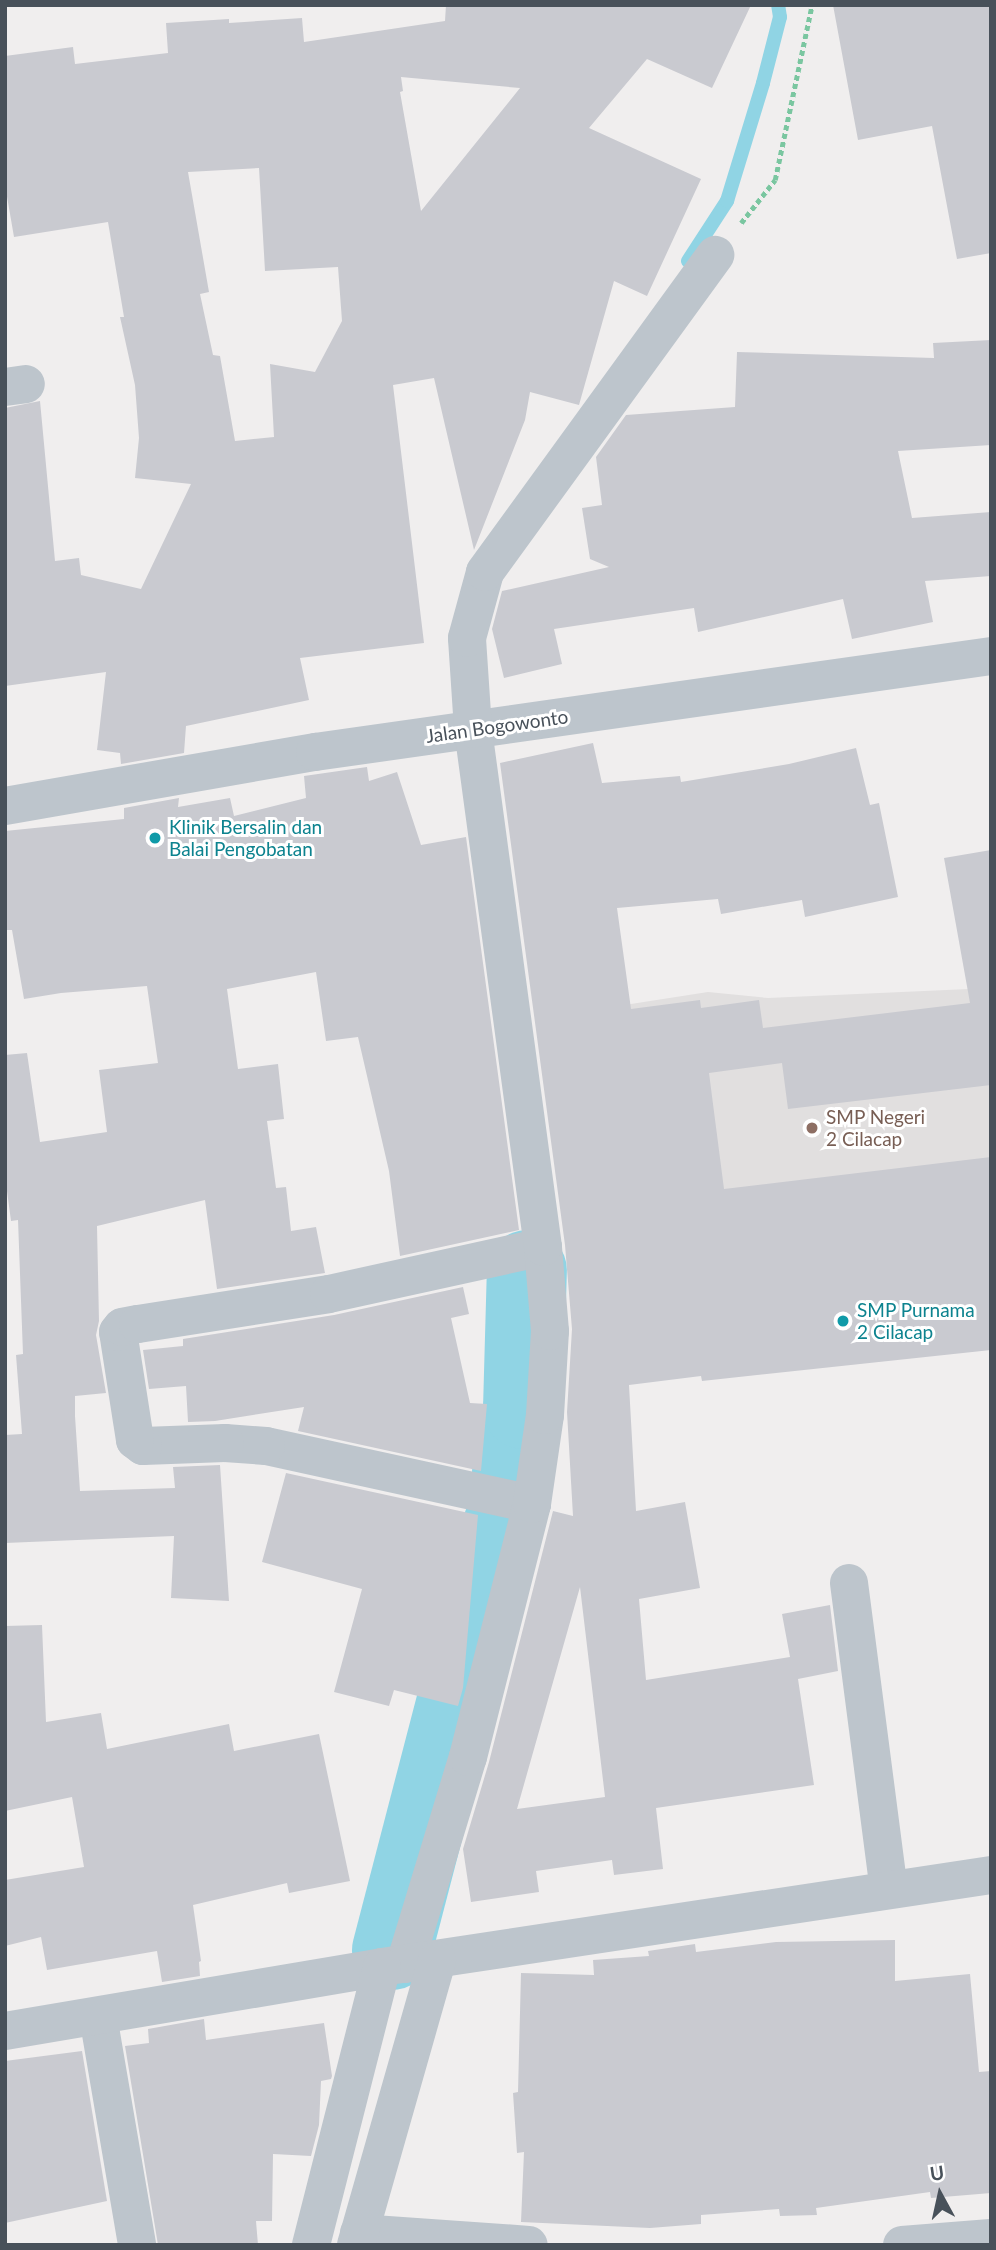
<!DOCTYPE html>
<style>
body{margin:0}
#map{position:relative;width:996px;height:2250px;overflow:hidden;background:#f0eeee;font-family:Lato,sans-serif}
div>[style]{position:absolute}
.education>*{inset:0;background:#e1dfdf}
.stream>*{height:14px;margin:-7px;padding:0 7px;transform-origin:7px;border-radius:7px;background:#90d4e4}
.river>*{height:80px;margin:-40px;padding:0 40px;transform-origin:40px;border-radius:40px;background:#90d4e4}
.building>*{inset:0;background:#c9cad0}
.path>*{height:4.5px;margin-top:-2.25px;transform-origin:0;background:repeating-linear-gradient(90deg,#7ac6a0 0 5px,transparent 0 8.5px)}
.minor>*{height:38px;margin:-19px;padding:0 19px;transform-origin:19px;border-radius:19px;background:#bdc5cc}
.dots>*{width:19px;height:19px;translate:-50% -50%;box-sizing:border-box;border:4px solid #fff;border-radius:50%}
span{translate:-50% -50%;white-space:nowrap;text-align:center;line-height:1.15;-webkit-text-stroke:6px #fff;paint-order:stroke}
.street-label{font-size:19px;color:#48515a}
.culture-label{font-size:19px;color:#0d838f}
.left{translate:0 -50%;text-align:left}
.education-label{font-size:19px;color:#785e54}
.frame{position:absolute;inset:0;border:7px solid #48515a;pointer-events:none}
.north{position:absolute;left:905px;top:2159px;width:70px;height:70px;-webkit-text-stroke:5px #fff;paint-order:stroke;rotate:352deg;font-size:19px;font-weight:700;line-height:28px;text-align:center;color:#48515a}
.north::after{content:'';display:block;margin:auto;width:24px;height:32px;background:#48515a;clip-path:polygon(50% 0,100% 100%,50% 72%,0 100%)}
</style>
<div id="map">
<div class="education">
<div style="clip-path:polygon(991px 988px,991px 1250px,653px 1286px,618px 1006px,708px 992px,768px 998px)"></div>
</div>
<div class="stream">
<div style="left:688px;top:261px;width:72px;rotate:-57deg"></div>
<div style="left:727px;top:201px;width:123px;rotate:-73deg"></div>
<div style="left:763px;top:83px;width:68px;rotate:-75.6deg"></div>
<div style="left:780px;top:17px;width:12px;rotate:-99deg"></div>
</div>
<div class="river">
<div style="left:512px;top:1473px;width:65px;rotate:-80.2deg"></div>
<div style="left:523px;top:1409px;width:139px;rotate:-88.4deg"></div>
<div style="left:392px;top:1950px;width:439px;rotate:-75.4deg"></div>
</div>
<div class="building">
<div style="clip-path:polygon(evenodd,446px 5px,751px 5px,712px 88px,647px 59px,589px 128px,701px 179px,647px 296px,614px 281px,579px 405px,530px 392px,525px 420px,474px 550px,434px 378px,393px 385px,424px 643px,300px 658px,309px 700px,186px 726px,184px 753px,121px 764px,120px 753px,97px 750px,106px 672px,5px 686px,5px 408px,40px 401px,55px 561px,79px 558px,81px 575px,141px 589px,191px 484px,135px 478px,139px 438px,135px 385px,120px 317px,124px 317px,108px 222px,14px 237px,5px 185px,5px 56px,73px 47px,75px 64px,168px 53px,166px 23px,229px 19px,229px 23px,302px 18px,304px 42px,445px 21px,446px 5px,401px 77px,520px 88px,421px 211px,400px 92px,403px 91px,401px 77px,446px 5px,259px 168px,265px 271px,338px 267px,342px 321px,315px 372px,270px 364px,274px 437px,235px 441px,220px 356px,213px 355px,200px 294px,209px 292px,188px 172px,259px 168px)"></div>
<div style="clip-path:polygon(833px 5px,991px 5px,991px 253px,957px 259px,932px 126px,858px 140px)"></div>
<div style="clip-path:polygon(991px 340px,991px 445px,898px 451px,912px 518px,991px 512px,991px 576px,925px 581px,933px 622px,852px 639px,843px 599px,698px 632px,694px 608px,554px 629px,562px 664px,504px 678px,492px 629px,502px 591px,609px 567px,590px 559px,582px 508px,602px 505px,596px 457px,626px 415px,735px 407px,737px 352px,934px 358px,933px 343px)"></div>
<div style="clip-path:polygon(evenodd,593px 743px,602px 783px,680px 776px,681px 782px,789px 764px,856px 748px,870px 805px,879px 803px,898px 897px,805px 917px,802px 900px,721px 914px,718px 899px,617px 908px,631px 1009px,700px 1000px,701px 1008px,759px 1000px,763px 1028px,970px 1003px,944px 858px,991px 850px,991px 1085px,788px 1109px,782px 1063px,709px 1073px,724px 1189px,991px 1157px,991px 1350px,702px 1381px,701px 1376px,629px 1385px,636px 1511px,685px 1502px,700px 1588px,639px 1599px,646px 1680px,790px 1657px,782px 1614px,830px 1605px,838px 1671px,798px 1679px,814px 1785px,656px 1808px,663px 1869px,614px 1875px,612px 1860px,536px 1871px,539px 1892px,471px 1902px,463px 1849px,489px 1762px,553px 1511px,573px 1516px,567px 1412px,572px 1329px,565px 1245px,500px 763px,593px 743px,580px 1587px,605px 1797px,517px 1809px,580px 1587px)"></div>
<div style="clip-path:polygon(367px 767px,369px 781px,397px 772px,421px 845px,466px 837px,519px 1230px,400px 1256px,389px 1171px,358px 1037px,326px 1041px,316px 972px,227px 989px,238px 1069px,278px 1064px,284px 1119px,267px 1121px,276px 1188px,286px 1187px,291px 1231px,316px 1227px,325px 1273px,217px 1289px,205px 1200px,97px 1226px,99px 1321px,96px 1335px,106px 1393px,75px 1396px,75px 1416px,80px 1491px,175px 1488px,173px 1467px,220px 1465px,229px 1601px,171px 1598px,174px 1536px,5px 1543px,5px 1435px,22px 1434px,16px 1355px,23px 1354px,18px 1220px,11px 1221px,5px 1176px,5px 1055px,27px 1053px,40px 1142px,107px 1132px,99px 1070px,158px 1063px,147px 986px,61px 993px,24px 999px,12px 930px,5px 930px,5px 831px,124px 819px,124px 808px,179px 798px,178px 807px,230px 798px,234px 816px,306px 798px,304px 776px)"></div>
<div style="clip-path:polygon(463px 1287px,469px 1314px,451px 1318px,470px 1403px,487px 1404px,481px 1471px,298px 1431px,304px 1407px,215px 1421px,188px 1422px,186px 1386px,149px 1389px,143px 1350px,183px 1346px,183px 1339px,334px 1315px)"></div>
<div style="clip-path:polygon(286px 1473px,478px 1515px,463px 1688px,458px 1706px,394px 1690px,389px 1706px,334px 1692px,362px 1589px,262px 1562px)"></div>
<div style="clip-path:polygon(42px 1625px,46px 1722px,101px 1713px,107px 1749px,229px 1724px,234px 1751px,319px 1734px,350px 1881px,289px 1893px,287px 1883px,193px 1905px,201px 1961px,199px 1962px,200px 1976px,162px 1982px,157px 1951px,47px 1970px,41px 1937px,5px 1946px,5px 1880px,84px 1867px,72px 1797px,5px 1811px,5px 1626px)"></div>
<div style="clip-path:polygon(895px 1940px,895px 1981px,970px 1974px,979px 2072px,991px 2071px,991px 2193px,931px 2198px,930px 2192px,816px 2208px,817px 2215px,780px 2216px,779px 2209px,701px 2215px,701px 2224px,650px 2228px,521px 2222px,524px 2152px,517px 2153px,513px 2093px,518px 2092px,521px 1973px,594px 1975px,593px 1960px,649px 1956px,648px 1951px,695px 1944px,696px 1952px,776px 1942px)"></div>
<div style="clip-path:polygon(204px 2019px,206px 2040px,324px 2023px,332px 2076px,331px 2079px,321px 2081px,319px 2125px,311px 2156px,273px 2154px,272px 2221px,256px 2221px,258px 2245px,158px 2245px,125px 2046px,149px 2043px,148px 2029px)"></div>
<div style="clip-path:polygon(82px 2051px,107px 2201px,5px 2223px,5px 2061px)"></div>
</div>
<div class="path">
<div style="left:741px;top:223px;width:55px;rotate:-51.7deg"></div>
<div style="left:775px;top:180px;width:179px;rotate:-78.1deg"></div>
</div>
<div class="minor">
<div style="left:5px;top:387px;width:21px;rotate:-8deg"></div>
<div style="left:5px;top:806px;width:315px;rotate:-9.9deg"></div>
<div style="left:315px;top:752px;width:683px;rotate:-8.08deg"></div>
<div style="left:532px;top:1504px;width:272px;rotate:-167.7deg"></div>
<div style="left:266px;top:1446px;width:41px;rotate:-175.8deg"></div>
<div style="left:225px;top:1443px;width:82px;rotate:177.9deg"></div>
<div style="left:143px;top:1446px;width:10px;rotate:-143deg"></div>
<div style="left:135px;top:1440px;width:109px;rotate:-98.9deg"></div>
<div style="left:118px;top:1332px;width:6px;rotate:-51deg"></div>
<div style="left:122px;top:1327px;width:16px;rotate:-11deg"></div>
<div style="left:138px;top:1324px;width:193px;rotate:-8.9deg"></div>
<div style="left:329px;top:1294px;width:219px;rotate:-12.4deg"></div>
<div style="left:849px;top:1583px;width:309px;rotate:82.6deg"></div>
<div style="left:405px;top:1964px;width:216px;rotate:-73.1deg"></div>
<div style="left:468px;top:1757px;width:261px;rotate:-75.8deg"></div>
<div style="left:532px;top:1504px;width:90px;rotate:-81.7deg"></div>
<div style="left:545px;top:1415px;width:84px;rotate:-86.6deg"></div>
<div style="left:550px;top:1331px;width:84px;rotate:-94.8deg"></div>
<div style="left:543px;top:1247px;width:523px;rotate:-97.7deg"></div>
<div style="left:473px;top:729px;width:91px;rotate:-93.8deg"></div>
<div style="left:467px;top:638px;width:68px;rotate:-74.7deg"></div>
<div style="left:485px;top:572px;width:392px;rotate:-54deg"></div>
<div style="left:98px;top:2016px;width:232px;rotate:80.3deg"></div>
<div style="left:5px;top:2031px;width:382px;rotate:-9.6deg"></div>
<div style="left:382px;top:1967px;width:616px;rotate:-8.59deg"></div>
<div style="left:359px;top:2233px;width:170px;rotate:4deg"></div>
<div style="left:311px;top:2245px;width:287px;rotate:-75.7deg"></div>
<div style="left:356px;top:2245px;width:296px;rotate:-74.1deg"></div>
<div style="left:902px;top:2245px;width:89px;rotate:-4.5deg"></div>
</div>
<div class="dots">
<div style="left:155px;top:838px;background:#0f9aa8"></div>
<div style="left:812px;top:1128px;background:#8d6e63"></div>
<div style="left:843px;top:1321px;background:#0f9aa8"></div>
</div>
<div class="street-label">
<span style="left:497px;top:726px;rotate:-8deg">Jalan Bogowonto</span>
</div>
<div class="culture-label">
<span class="left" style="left:169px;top:838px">Klinik Bersalin dan<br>Balai Pengobatan</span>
<span class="left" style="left:857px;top:1321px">SMP Purnama<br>2 Cilacap</span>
</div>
<div class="education-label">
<span class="left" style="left:826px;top:1128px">SMP Negeri<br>2 Cilacap</span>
</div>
<div class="frame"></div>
<div class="north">U</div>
</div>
